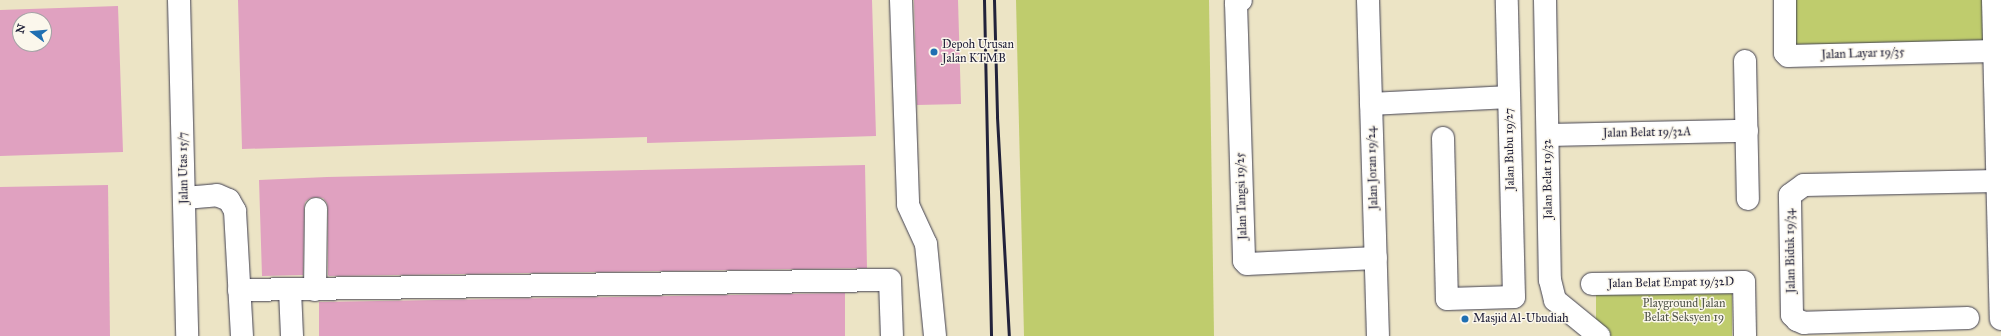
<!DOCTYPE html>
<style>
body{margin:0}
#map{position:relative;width:2001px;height:336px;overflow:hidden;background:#ece4c5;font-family:"IM FELL Great Primer",serif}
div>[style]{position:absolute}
.green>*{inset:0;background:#bfcc6d}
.building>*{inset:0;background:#e0a1c0}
.roads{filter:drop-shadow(0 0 1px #403f50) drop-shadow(0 0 1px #403f50)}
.minor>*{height:22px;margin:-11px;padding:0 11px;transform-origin:11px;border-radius:11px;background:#fff}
.rail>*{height:3px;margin:-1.5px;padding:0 1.5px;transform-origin:1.5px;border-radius:1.5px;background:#22223b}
.dots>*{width:11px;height:11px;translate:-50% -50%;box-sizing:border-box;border:2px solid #fbf7ec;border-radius:50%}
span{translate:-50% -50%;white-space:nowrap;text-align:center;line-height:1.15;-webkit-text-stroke:3px #fbf7ec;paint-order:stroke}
.poi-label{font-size:12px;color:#22223b}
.left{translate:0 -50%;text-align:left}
.street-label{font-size:12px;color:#22223b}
.park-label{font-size:12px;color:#51554a}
.north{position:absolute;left:12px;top:12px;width:40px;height:40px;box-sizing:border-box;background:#fbf7ec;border:1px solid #a4a2a5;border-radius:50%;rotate:286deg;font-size:11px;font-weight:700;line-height:16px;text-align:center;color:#22223b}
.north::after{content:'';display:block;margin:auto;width:14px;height:18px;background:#1f6fb2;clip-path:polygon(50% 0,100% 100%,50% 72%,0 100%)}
</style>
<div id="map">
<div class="green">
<div style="clip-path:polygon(1016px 0,1209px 0,1214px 336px,1024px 336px)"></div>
<div style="clip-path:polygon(1795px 0,1985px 0,1987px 42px,1795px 48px)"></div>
<div style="clip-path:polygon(1732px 285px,1732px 336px,1608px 336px,1596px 327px,1596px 287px)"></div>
</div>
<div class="building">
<div style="clip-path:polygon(238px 0,872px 0,876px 136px,647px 143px,647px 137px,242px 149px)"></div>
<div style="clip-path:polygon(914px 0,958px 0,961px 104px,917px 105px)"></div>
<div style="clip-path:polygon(evenodd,118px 6px,123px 152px,0 156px,0 10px,118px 6px,20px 20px,44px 20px,44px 44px,20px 44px,20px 20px)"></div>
<div style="clip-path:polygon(865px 165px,867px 268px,329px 276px,328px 275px,328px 209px,327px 203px,323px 198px,316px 197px,310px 198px,305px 202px,304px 208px,303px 275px,262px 276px,259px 180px,327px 177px)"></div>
<div style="clip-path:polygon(108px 185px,110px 336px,0 336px,0 187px)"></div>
<div style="clip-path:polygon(845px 293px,845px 336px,319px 336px,319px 302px)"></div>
</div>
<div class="roads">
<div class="minor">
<div style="left:179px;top:0;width:336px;rotate:88.6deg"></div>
<div style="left:901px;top:0;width:205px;rotate:88deg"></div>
<div style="left:908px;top:205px;width:43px;rotate:65.2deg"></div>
<div style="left:926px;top:244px;width:92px;rotate:84.4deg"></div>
<div style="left:1241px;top:0;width:6px;rotate:149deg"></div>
<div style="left:1236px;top:3px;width:258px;rotate:88.2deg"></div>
<div style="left:1244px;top:261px;width:4px;rotate:45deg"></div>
<div style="left:1247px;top:264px;width:129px;rotate:-2.7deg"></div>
<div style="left:1368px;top:0;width:336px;rotate:88.3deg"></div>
<div style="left:1545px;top:0;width:280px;rotate:89deg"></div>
<div style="left:1550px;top:280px;width:21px;rotate:76deg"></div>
<div style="left:1555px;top:300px;width:57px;rotate:39.3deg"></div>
<div style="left:1785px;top:0;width:53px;rotate:90deg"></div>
<div style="left:1785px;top:53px;width:4px;rotate:45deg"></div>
<div style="left:1788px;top:56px;width:206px;rotate:-1.4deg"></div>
<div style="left:1993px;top:0;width:319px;rotate:88.6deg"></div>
<div style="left:1745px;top:61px;width:138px;rotate:88.8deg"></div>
<div style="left:1371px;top:104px;width:138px;rotate:-2.9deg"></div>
<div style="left:1548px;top:135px;width:199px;rotate:-1.2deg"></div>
<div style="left:1443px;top:138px;width:161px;rotate:88.6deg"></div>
<div style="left:1447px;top:299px;width:67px;rotate:-1.7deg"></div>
<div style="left:1514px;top:297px;width:297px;rotate:-91.4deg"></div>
<div style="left:185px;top:198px;width:32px;rotate:-5deg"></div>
<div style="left:217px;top:195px;width:13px;rotate:23deg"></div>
<div style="left:229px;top:200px;width:13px;rotate:61deg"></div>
<div style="left:235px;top:211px;width:125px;rotate:86.8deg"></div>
<div style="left:1592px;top:284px;width:152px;rotate:-0.8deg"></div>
<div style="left:1744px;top:282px;width:54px;rotate:88.9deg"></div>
<div style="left:239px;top:290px;width:651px;rotate:-0.88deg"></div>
<div style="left:890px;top:280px;width:56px;rotate:88deg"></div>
<div style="left:290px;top:290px;width:46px;rotate:87.5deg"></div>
<div style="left:315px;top:290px;width:81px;rotate:-89.3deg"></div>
<div style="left:1968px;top:318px;width:164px;rotate:178.3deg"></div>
<div style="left:1804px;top:323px;width:8px;rotate:-157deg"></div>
<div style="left:1797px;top:320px;width:7px;rotate:-135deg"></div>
<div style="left:1792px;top:315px;width:120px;rotate:-91deg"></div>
<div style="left:1790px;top:195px;width:17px;rotate:-36deg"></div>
<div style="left:1804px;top:185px;width:193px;rotate:-1.2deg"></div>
</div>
</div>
<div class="rail">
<div style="left:984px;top:0;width:336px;rotate:88.8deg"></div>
<div style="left:994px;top:0;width:117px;rotate:88.5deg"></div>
<div style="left:997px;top:117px;width:219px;rotate:86.9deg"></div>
</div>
<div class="dots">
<div style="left:934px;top:52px;background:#1f6fb2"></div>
<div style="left:1465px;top:319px;background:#1f6fb2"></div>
</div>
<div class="poi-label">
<span class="left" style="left:942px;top:52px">Depoh Urusan<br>Jalan KTMB</span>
<span class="left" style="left:1473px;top:319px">Masjid Al-Ubudiah</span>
</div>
<div class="street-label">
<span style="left:1863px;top:54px;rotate:-2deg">Jalan Layar 19/35</span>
<span style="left:1647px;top:133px;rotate:-1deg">Jalan Belat 19/32A</span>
<span style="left:1510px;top:149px;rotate:-91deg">Jalan Bubu 19/27</span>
<span style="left:184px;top:168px;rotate:-91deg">Jalan Utas 15/7</span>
<span style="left:1373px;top:168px;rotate:-92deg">Jalan Joran 19/24</span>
<span style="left:1548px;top:179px;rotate:-91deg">Jalan Belat 19/32</span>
<span style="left:1242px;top:196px;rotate:-92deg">Jalan Tangsi 19/25</span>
<span style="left:1791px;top:251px;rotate:-91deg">Jalan Biduk 19/34</span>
<span style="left:1671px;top:283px;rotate:-1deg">Jalan Belat Empat 19/32D</span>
</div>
<div class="park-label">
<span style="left:1684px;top:311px">Playground Jalan<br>Belat Seksyen 19</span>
</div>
<div class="north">N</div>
</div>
